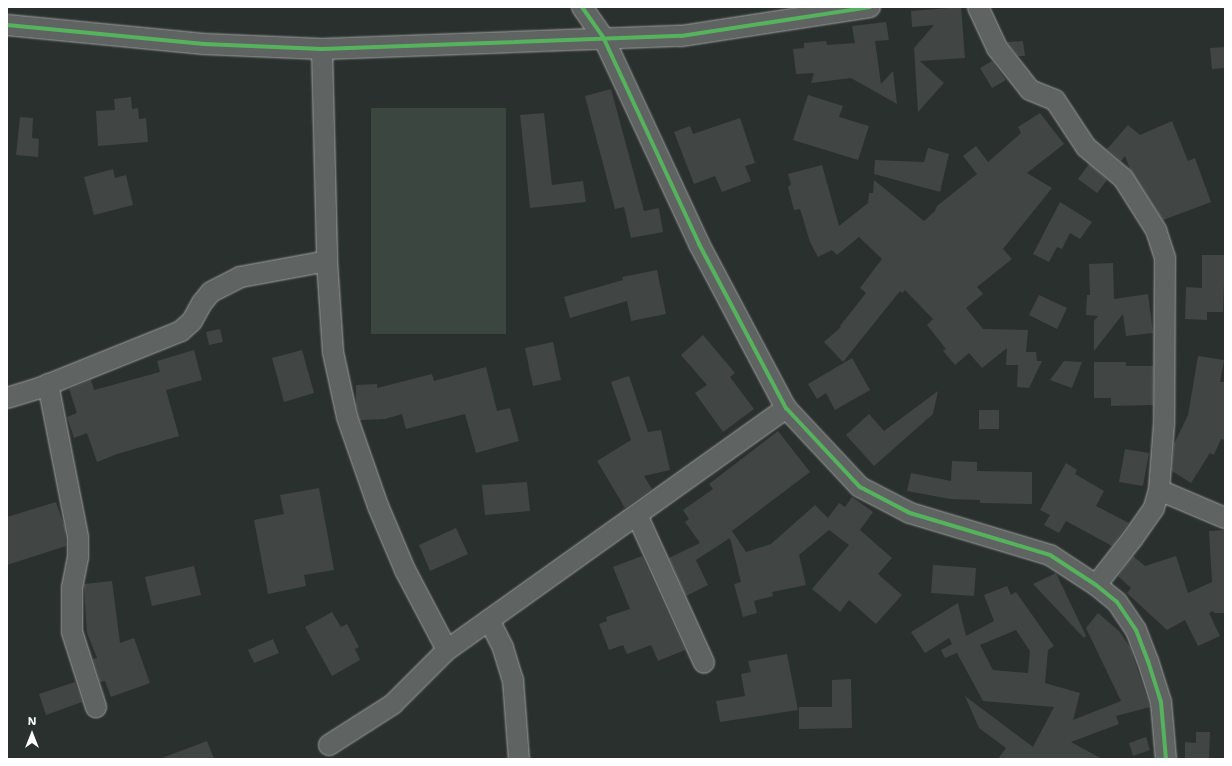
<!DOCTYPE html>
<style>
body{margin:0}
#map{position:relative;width:1232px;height:766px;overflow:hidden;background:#29302d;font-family:"Shantell Sans",sans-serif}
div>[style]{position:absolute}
.green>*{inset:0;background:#3b4641}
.building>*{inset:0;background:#414644}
.roads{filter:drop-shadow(0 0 1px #9fa2a0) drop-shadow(0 0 1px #9fa2a0)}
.minor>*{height:20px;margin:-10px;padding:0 10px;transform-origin:10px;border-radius:10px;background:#5f6362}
.cycleway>*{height:4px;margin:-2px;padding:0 2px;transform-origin:2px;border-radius:2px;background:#56b35d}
span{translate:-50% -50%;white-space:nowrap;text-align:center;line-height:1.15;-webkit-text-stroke:3px #26332d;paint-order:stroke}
.frame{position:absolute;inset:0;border:8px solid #fff;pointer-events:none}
.north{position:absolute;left:12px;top:714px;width:40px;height:40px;-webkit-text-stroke:3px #26332d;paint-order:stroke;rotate:0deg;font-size:11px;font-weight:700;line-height:16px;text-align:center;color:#fff}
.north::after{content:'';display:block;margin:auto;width:14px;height:18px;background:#fff;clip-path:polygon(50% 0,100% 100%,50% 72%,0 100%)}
</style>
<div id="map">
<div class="green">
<div style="clip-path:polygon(371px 108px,506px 108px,506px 334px,371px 334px)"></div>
</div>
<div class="building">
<div style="clip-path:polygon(961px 7px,965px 58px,920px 61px,944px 83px,918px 112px,914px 48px,934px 25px,912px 27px,911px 11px)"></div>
<div style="clip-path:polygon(886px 22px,889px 40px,875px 41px,881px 84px,893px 71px,897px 104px,851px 78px,811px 83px,814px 73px,796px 74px,793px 49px,804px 48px,804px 43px,826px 41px,827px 45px,855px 43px,852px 26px)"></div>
<div style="clip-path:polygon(1023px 41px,1025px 56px,1018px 56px,1007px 42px)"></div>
<div style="clip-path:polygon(1225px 47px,1225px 68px,1212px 69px,1210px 48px)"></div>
<div style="clip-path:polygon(992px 61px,1006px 80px,992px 88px,980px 68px)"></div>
<div style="clip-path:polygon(611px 89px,644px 211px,659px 208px,663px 232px,631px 238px,624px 207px,615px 209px,585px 96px)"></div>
<div style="clip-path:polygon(808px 95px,843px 106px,839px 117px,869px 126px,858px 160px,793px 140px)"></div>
<div style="clip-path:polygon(131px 97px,132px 109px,138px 108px,139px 119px,146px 118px,148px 142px,98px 146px,96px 111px,115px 110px,114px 99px)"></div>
<div style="clip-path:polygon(544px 113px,552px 185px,583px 181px,586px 202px,530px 208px,520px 115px)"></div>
<div style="clip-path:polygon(1040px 113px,1064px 144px,1027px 173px,1052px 188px,1003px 249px,1012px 259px,977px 287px,983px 294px,966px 308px,983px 329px,1028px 330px,1026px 352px,1036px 352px,1037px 361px,1042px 361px,1029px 388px,1017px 387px,1018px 365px,1006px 365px,1007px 348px,982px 368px,969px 353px,955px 365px,943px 351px,946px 349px,927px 325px,933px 319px,905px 290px,902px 293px,900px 291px,843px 362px,824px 342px,841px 327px,840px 326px,866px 293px,860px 288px,882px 259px,859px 237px,837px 255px,832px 250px,818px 257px,810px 242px,800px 209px,794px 210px,788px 187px,791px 184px,788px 174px,822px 165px,839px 226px,868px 203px,869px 193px,873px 193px,874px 180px,924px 221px,935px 211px,937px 206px,977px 174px,963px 156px,976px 146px,988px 162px,1021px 133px,1018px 127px)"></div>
<div style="clip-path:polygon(20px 117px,33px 118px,32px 138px,39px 139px,38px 157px,16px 155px)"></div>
<div style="clip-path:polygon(740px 118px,755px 163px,745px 166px,751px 181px,722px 192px,715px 176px,694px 184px,674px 132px,690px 126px,693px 134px)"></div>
<div style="clip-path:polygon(1172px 121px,1188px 161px,1195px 158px,1211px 202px,1163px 220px,1130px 169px,1125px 156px,1121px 161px,1107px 149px,1128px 125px,1140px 135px)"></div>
<div style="clip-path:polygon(928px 148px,949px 154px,940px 192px,874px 174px,875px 160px,924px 162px)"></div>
<div style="clip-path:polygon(1089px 164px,1107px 180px,1097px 193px,1078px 179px)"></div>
<div style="clip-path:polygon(113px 169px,115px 178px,126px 175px,133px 205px,94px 215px,84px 177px)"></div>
<div style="clip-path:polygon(1060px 202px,1092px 222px,1080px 239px,1070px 233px,1062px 249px,1057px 247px,1049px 262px,1033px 254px)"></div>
<div style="clip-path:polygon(1202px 255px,1225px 255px,1223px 312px,1207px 312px,1207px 320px,1185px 319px,1186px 287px,1202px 288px)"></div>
<div style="clip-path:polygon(1113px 263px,1114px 299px,1148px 294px,1153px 333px,1126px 336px,1123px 314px,1094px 351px,1094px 321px,1098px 316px,1086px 315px,1087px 295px,1090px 295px,1089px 264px)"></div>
<div style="clip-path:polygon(657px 270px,666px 314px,631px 321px,627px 301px,570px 318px,564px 297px,623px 280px,622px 277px)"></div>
<div style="clip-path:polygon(1039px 295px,1067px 308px,1057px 329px,1029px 315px)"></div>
<div style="clip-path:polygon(220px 329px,223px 342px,209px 345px,206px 332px)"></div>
<div style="clip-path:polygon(703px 335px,735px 373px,730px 377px,754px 409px,723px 432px,695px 393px,707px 385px,681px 355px)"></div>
<div style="clip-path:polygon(553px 342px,561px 380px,533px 386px,525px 348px)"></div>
<div style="clip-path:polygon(194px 350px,202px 380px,166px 390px,179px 436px,117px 454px,97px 462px,87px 433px,74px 438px,67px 417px,77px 413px,69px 389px,91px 380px,94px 390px,160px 372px,157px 361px)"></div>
<div style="clip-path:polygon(302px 350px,314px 393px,284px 402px,272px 358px)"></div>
<div style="clip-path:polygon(1198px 356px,1224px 360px,1220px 382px,1225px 382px,1225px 440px,1221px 439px,1214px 455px,1210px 453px,1191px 483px,1172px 471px,1174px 444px,1188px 415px)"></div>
<div style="clip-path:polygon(852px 358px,870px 390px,835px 410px,826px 393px,817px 399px,808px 384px)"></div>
<div style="clip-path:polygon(1064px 361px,1082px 362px,1072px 388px,1050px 380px)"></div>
<div style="clip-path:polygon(1094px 362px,1126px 362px,1126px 366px,1153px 366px,1153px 405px,1111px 406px,1111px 398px,1094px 398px)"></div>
<div style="clip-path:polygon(486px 367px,497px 411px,510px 408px,519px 441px,476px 453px,465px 414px,406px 429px,402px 414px,385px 419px,360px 420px,356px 406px,356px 385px,377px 384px,377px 388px,432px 374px,434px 381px)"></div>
<div style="clip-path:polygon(629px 376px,648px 432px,661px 430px,670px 470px,644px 476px,652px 489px,625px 508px,597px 461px,631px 440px,611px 382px)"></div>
<div style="clip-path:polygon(938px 391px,933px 414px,874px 466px,846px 435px,869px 414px,884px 431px)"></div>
<div style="clip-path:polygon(979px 410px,999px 410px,999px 429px,979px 429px)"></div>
<div style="clip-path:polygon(778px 431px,810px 472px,732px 531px,746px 552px,771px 544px,815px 505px,828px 518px,839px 503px,845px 507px,852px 497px,873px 512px,860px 530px,892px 558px,878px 574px,902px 595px,876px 624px,849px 600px,840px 612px,812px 589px,849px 545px,829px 530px,799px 555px,806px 585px,772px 592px,773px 596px,754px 601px,757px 613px,743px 617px,734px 584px,741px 582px,730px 538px,696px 560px,708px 585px,686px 596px,669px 558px,700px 543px,685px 522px,689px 519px,683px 510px,713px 489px,709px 484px)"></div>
<div style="clip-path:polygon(1125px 449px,1149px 453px,1143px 486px,1119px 482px)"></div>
<div style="clip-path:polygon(952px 461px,977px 462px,977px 471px,1032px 472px,1032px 504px,980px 503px,980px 500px,950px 499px,907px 491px,911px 473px,951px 481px)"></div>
<div style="clip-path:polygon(1066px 463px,1077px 470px,1075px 474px,1104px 491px,1096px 506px,1129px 523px,1112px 546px,1066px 521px,1059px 533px,1044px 525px,1050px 515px,1040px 510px)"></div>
<div style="clip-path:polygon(527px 482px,530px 511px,485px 515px,482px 485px)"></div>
<div style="clip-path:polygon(319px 488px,334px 570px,304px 575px,306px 586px,268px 594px,254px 520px,284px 514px,280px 495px)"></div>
<div style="clip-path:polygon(56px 502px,65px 528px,66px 546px,7px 565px,7px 517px)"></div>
<div style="clip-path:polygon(456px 528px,468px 554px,430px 571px,419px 545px)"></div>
<div style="clip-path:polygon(1225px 530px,1225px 613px,1214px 613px,1214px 611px,1209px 613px,1220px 636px,1198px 646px,1185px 620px,1167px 630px,1127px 593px,1131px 588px,1118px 576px,1133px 556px,1145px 566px,1176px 556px,1188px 593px,1212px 582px,1209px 531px)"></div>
<div style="clip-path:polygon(642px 556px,685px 650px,658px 661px,651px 645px,627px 654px,623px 645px,609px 650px,599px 624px,607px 621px,606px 617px,630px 609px,613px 567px)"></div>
<div style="clip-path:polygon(933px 565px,976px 568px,974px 596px,931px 593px)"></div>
<div style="clip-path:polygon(194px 566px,201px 595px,152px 606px,145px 577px)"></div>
<div style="clip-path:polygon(1056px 573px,1086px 636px,1084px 638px,1033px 584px)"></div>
<div style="clip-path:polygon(112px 581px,120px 643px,134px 638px,150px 683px,111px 697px,105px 681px,100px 682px,93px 659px,97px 658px,87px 633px,84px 589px,84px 584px)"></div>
<div style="clip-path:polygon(evenodd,1007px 586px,1011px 595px,1016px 592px,1054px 646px,1048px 650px,1045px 683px,1080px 693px,1073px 720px,1121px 701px,1086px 628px,1098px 613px,1119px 631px,1130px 647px,1150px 707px,1116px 716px,1119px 724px,1071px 742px,1102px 759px,998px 759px,1006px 748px,979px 728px,965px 696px,1033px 747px,1054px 707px,983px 701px,957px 653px,945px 658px,941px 650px,952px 644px,949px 638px,925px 653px,911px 632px,958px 603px,966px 636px,994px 621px,984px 595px,1007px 586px,1016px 630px,1030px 651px,1028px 673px,993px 670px,980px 645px,1016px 630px)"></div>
<div style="clip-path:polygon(332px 612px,341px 627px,347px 624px,359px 647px,355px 649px,360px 660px,332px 676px,305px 627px)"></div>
<div style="clip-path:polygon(273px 639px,279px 653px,254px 663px,248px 650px)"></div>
<div style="clip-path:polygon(787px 654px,798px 710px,720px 722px,716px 701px,745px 696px,741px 674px,751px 672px,748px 661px)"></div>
<div style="clip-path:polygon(851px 679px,852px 728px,799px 729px,799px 707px,832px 707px,832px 680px)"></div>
<div style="clip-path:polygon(75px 682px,82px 702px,46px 715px,39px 694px)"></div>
<div style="clip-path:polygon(1196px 732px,1210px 732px,1209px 759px,1185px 758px,1185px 742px,1196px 743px)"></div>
<div style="clip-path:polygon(1146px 737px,1150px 750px,1133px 756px,1129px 743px)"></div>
<div style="clip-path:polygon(207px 741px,214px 759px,162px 759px,162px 758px)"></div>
</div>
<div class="roads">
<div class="minor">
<div style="left:582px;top:7px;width:39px;rotate:55deg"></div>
<div style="left:604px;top:39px;width:226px;rotate:65.1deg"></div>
<div style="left:699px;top:244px;width:186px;rotate:62.1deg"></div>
<div style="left:786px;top:408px;width:108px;rotate:46.9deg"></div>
<div style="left:860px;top:487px;width:56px;rotate:27.5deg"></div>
<div style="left:910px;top:513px;width:146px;rotate:16.7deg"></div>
<div style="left:1050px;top:555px;width:55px;rotate:33.1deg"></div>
<div style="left:1096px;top:585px;width:27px;rotate:39deg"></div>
<div style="left:1117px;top:602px;width:34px;rotate:56deg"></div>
<div style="left:1136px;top:630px;width:33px;rotate:69deg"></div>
<div style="left:1148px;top:661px;width:43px;rotate:72.4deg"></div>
<div style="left:1161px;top:702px;width:57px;rotate:85deg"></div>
<div style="left:978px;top:7px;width:45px;rotate:65.1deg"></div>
<div style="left:997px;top:48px;width:53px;rotate:51.8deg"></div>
<div style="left:1030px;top:90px;width:27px;rotate:22deg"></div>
<div style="left:1055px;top:100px;width:56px;rotate:56.6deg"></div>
<div style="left:1086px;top:147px;width:48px;rotate:40deg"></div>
<div style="left:1123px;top:178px;width:62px;rotate:57.6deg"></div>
<div style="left:1156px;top:230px;width:29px;rotate:72deg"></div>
<div style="left:1165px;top:258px;width:166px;rotate:90.3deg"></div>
<div style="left:1164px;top:424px;width:66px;rotate:94.3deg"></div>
<div style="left:1159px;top:490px;width:19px;rotate:106deg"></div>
<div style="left:1154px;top:508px;width:37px;rotate:125deg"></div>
<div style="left:1133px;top:538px;width:60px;rotate:128.2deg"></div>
<div style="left:7px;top:25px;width:198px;rotate:5.5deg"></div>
<div style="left:204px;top:44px;width:118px;rotate:2.4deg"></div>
<div style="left:322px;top:49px;width:359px;rotate:-2.1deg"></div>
<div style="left:681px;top:36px;width:191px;rotate:-8.7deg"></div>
<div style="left:322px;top:49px;width:212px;rotate:88.6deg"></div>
<div style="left:327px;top:261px;width:91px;rotate:86.2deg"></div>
<div style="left:333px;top:352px;width:66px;rotate:77.8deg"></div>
<div style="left:347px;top:417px;width:94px;rotate:70.8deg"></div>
<div style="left:378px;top:506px;width:69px;rotate:67.1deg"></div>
<div style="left:405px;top:570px;width:90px;rotate:62.3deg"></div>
<div style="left:48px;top:384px;width:156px;rotate:78.9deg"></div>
<div style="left:78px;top:537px;width:20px;rotate:90deg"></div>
<div style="left:78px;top:557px;width:32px;rotate:101deg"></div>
<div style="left:72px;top:588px;width:44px;rotate:90deg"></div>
<div style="left:72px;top:632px;width:79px;rotate:72.3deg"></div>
<div style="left:7px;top:398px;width:37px;rotate:-17deg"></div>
<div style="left:42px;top:387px;width:150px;rotate:-21.9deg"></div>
<div style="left:181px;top:331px;width:15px;rotate:-42deg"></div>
<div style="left:192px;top:321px;width:21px;rotate:-61deg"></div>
<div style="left:202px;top:303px;width:14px;rotate:-51deg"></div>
<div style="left:211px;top:292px;width:33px;rotate:-27deg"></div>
<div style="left:240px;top:277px;width:88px;rotate:-10.4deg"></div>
<div style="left:1159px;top:490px;width:72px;rotate:23deg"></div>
<div style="left:637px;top:515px;width:162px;rotate:65.6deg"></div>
<div style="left:489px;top:620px;width:31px;rotate:63deg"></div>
<div style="left:503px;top:648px;width:34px;rotate:73deg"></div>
<div style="left:513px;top:680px;width:79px;rotate:85.7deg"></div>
<div style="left:329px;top:745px;width:76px;rotate:-32.6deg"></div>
<div style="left:393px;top:704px;width:76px;rotate:-45deg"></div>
<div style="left:447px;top:650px;width:417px;rotate:-35.5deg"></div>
</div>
</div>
<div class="cycleway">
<div style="left:582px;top:7px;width:39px;rotate:55deg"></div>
<div style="left:604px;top:39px;width:226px;rotate:65.1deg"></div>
<div style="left:699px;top:244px;width:186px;rotate:62.1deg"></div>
<div style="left:786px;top:408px;width:108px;rotate:46.9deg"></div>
<div style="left:860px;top:487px;width:56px;rotate:27.5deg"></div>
<div style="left:910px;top:513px;width:146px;rotate:16.7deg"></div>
<div style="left:1050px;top:555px;width:55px;rotate:33.1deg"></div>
<div style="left:1096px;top:585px;width:27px;rotate:39deg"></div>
<div style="left:1117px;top:602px;width:34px;rotate:56deg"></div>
<div style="left:1136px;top:630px;width:33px;rotate:69deg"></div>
<div style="left:1148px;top:661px;width:43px;rotate:72.4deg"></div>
<div style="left:1161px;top:702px;width:57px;rotate:85deg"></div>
<div style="left:7px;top:25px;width:198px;rotate:5.5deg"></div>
<div style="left:204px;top:44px;width:118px;rotate:2.4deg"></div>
<div style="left:322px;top:49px;width:359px;rotate:-2.1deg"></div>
<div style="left:681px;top:36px;width:191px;rotate:-8.7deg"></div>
</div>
<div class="frame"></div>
<div class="north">N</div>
</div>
